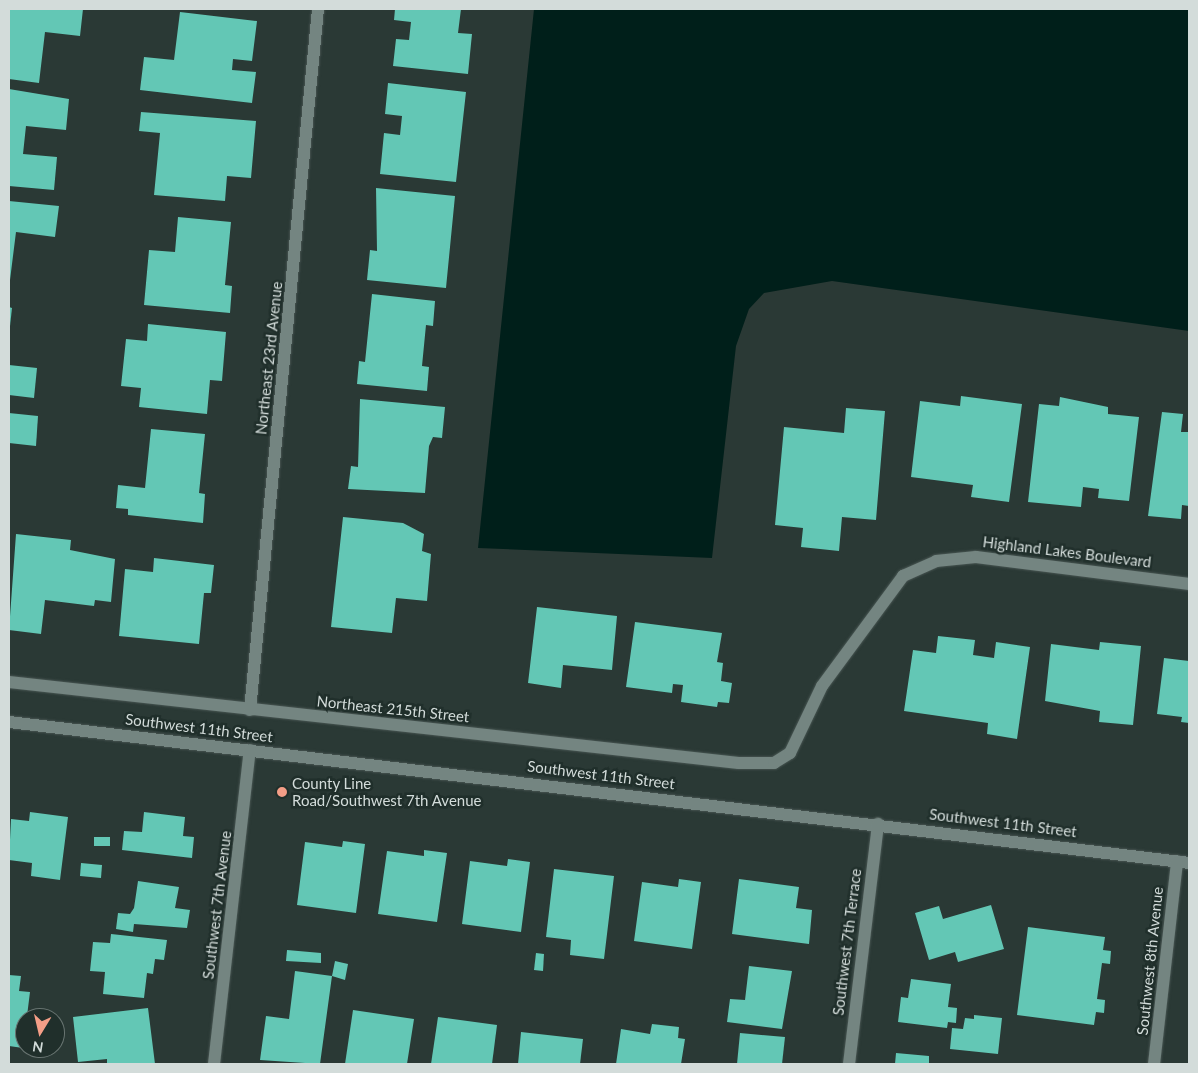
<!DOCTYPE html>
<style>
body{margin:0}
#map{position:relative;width:1198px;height:1073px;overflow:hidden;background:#2a3935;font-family:Lato,sans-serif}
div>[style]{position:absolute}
.water>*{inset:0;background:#001f1a}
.building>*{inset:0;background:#63c7b5}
.roads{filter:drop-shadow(0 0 1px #485552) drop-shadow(0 0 1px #485552)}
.minor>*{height:12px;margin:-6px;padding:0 6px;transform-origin:6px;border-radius:6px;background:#748581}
.dots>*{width:14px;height:14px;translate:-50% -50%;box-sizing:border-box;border:2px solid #202f2b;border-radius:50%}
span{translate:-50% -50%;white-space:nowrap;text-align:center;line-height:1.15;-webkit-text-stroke:5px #202f2b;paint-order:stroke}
.street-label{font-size:15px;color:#d3dcda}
.poi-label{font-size:15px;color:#d3dcda}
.left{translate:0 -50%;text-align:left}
.frame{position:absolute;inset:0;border:10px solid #d3dcda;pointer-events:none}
.north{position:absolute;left:15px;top:1008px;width:50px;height:50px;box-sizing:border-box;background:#202f2b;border:1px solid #687471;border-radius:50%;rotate:189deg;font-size:14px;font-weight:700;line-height:20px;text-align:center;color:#d3dcda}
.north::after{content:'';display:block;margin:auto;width:18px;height:22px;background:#f49e87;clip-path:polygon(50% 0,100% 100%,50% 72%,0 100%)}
</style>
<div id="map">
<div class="water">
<div style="clip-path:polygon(534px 9px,1189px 9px,1189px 331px,832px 281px,764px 293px,749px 309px,736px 346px,712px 558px,478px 548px)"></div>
</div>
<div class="building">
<div style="clip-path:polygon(9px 9px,83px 9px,80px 36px,45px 32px,39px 83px,9px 79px)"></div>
<div style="clip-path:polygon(395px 9px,461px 9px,458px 33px,472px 34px,468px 74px,393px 66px,396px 39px,409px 40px,411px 22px,394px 20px)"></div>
<div style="clip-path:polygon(180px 12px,257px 21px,252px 61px,233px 59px,232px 70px,256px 72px,252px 103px,140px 90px,144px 57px,174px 60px)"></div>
<div style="clip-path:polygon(388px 83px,466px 92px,456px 182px,380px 174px,384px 133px,400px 135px,402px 116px,385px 114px)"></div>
<div style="clip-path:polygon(9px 89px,69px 99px,66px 130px,26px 126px,23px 154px,57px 157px,54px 190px,9px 186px)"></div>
<div style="clip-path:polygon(141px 112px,256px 121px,251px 178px,227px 176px,225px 201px,154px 195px,160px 133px,139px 131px)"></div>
<div style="clip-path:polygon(376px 188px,455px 196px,446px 288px,367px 280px,370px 250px,377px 251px)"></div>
<div style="clip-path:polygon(9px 201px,59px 206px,55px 237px,16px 232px,10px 280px)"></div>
<div style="clip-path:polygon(178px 217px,231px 222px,225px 285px,232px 286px,230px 313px,144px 305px,149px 250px,175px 252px)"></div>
<div style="clip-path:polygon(372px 294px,435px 301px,433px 326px,426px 325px,422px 366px,429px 367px,427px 391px,357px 384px,359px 361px,365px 362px)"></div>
<div style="clip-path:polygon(9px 307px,12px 308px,10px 326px,9px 326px)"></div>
<div style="clip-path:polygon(148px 324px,226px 332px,222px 381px,210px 380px,207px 414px,139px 407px,141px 388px,121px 386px,126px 339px,147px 341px)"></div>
<div style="clip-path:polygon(9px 365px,37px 368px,34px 398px,9px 395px)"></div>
<div style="clip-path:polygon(961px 396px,1022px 404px,1009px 502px,971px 497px,973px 485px,911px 477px,920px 401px,960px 406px)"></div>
<div style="clip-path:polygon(1060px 397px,1108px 407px,1108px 414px,1139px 417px,1129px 501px,1098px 498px,1099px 489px,1083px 487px,1081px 507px,1028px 502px,1039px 404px,1059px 406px)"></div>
<div style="clip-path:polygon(360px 399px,445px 407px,442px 438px,433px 437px,429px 446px,425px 493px,348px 489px,351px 466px,358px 467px)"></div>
<div style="clip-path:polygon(846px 408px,885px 411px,876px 520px,842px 517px,839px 551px,801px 547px,803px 528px,775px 525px,784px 427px,844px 433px)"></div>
<div style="clip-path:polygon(1162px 412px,1183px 414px,1181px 432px,1189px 432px,1189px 506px,1182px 505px,1181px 519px,1148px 516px)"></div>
<div style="clip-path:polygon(9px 413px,38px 416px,36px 446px,9px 443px)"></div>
<div style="clip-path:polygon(151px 429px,205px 434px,199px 493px,205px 494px,203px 523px,128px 515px,128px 509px,116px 508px,118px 485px,145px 488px)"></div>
<div style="clip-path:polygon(343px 517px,403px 523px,424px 534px,422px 551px,431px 554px,427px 601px,396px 598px,392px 633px,331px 627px)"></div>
<div style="clip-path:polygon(16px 534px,71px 540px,70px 550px,115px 559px,111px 602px,95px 600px,94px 606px,45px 600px,41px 634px,9px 630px)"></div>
<div style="clip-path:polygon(154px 558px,214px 565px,211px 593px,204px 593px,199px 644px,119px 636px,125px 569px,153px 572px)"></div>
<div style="clip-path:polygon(537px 607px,617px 616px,612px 670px,563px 665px,561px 688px,528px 683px)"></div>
<div style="clip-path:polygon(635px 622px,722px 633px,717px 662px,723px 663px,721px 681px,732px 683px,729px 703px,718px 702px,717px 707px,681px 702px,683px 685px,673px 684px,672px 693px,626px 687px)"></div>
<div style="clip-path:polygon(938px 636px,975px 640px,973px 655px,994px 658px,996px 642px,1030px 647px,1017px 739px,987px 734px,988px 723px,904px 711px,913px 650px,936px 653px)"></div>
<div style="clip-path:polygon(1100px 642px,1141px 646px,1133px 725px,1099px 722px,1100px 711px,1045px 701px,1051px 644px,1099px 650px)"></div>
<div style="clip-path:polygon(1164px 658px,1189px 661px,1189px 723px,1181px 722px,1182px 717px,1157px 714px)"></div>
<div style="clip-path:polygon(30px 812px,68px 817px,60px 880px,31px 876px,32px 863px,9px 860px,11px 819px,29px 821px)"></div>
<div style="clip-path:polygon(144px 812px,185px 817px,183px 836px,194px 837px,192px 858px,122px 850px,124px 831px,142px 832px)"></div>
<div style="clip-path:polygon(94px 837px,110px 837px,110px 846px,94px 846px)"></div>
<div style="clip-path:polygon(343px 841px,365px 844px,356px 913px,297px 905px,305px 842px,342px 847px)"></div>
<div style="clip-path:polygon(424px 850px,447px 853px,437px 922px,378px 914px,387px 851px,424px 856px)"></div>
<div style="clip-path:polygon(508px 859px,530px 862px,521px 932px,462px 924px,470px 861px,507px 866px)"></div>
<div style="clip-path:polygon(81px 863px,102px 865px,101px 878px,80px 876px)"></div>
<div style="clip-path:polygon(554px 869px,614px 876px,604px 959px,570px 955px,571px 940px,546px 937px)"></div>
<div style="clip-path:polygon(679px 879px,701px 882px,692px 949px,634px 941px,642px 882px,678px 887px)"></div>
<div style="clip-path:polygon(739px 879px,799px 887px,796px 908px,812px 910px,809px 944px,732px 934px)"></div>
<div style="clip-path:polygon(138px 881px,179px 887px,175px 908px,190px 910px,187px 928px,134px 924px,133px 932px,116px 929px,118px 913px,130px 914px,134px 908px)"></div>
<div style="clip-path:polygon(991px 905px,1004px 949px,958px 962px,955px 952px,929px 960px,915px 913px,939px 906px,943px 919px)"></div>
<div style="clip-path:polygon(1028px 927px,1105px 937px,1103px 950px,1111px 951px,1110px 964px,1102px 963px,1097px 999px,1105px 1000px,1104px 1013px,1096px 1012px,1094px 1025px,1017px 1015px)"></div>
<div style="clip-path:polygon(111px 934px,167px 940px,164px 960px,155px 959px,153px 974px,147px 973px,144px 998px,103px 994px,105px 972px,90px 971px,93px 942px,110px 943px)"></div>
<div style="clip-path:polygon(287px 950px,321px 953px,321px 963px,286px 961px)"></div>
<div style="clip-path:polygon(536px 953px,544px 954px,543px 971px,534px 970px)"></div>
<div style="clip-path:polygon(335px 961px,348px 964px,345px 980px,332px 976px)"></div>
<div style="clip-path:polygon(749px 966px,792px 971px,782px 1029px,727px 1022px,730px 999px,745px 1000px)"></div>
<div style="clip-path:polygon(295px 971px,332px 976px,320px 1064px,260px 1060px,266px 1016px,289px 1019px)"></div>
<div style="clip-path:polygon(9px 975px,21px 976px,19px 991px,30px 992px,23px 1048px,9px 1046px)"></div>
<div style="clip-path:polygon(911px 979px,951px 984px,948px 1007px,957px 1008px,956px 1023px,948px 1022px,947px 1028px,898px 1022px,901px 997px,908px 998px)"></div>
<div style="clip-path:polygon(148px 1008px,155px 1064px,107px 1064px,107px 1059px,78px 1062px,73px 1017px)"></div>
<div style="clip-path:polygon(353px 1010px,414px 1019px,407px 1064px,345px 1064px)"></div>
<div style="clip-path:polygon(974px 1015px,1002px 1018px,998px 1054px,950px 1049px,952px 1028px,963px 1029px,965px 1018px,974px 1019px)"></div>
<div style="clip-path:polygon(438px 1017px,497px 1025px,492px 1064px,431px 1064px)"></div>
<div style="clip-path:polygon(652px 1024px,679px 1027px,678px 1038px,685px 1039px,681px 1064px,616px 1064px,621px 1029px,650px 1034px)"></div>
<div style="clip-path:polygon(521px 1032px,583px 1039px,580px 1064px,518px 1064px)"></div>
<div style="clip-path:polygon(740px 1033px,785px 1037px,782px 1064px,737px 1064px)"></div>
<div style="clip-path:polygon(896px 1053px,929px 1056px,929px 1064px,895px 1064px)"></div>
</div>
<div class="roads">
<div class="minor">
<div style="left:9px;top:682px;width:734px;rotate:6.33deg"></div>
<div style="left:739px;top:763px;width:35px"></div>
<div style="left:774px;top:763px;width:19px;rotate:-32deg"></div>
<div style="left:790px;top:753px;width:74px;rotate:-64.5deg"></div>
<div style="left:822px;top:686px;width:137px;rotate:-53.6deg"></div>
<div style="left:903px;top:576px;width:36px;rotate:-24deg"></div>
<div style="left:936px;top:561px;width:40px;rotate:-5.7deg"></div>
<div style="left:976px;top:557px;width:215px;rotate:7.2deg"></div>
<div style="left:250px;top:710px;width:704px;rotate:-84.46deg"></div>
<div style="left:9px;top:722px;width:1188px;rotate:6.81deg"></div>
<div style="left:214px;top:1064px;width:316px;rotate:-83.5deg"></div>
<div style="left:849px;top:1064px;width:242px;rotate:-83.1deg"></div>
<div style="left:1154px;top:1064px;width:204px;rotate:-83.5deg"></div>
</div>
</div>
<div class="dots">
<div style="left:282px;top:792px;background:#f49e87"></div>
</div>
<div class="street-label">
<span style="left:269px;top:358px;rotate:-84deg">Northeast 23rd Avenue</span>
<span style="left:1067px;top:552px;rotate:7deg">Highland Lakes Boulevard</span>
<span style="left:393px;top:709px;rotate:6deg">Northeast 215th Street</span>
<span style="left:199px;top:728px;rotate:7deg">Southwest 11th Street</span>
<span style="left:601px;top:775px;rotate:7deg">Southwest 11th Street</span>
<span style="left:1003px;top:823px;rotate:7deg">Southwest 11th Street</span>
<span style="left:217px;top:905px;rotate:-83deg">Southwest 7th Avenue</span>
<span style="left:847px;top:942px;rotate:-83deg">Southwest 7th Terrace</span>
<span style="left:1150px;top:961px;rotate:-84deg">Southwest 8th Avenue</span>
</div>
<div class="poi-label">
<span class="left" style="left:292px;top:792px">County Line<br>Road/Southwest 7th Avenue</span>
</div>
<div class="frame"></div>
<div class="north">N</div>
</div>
